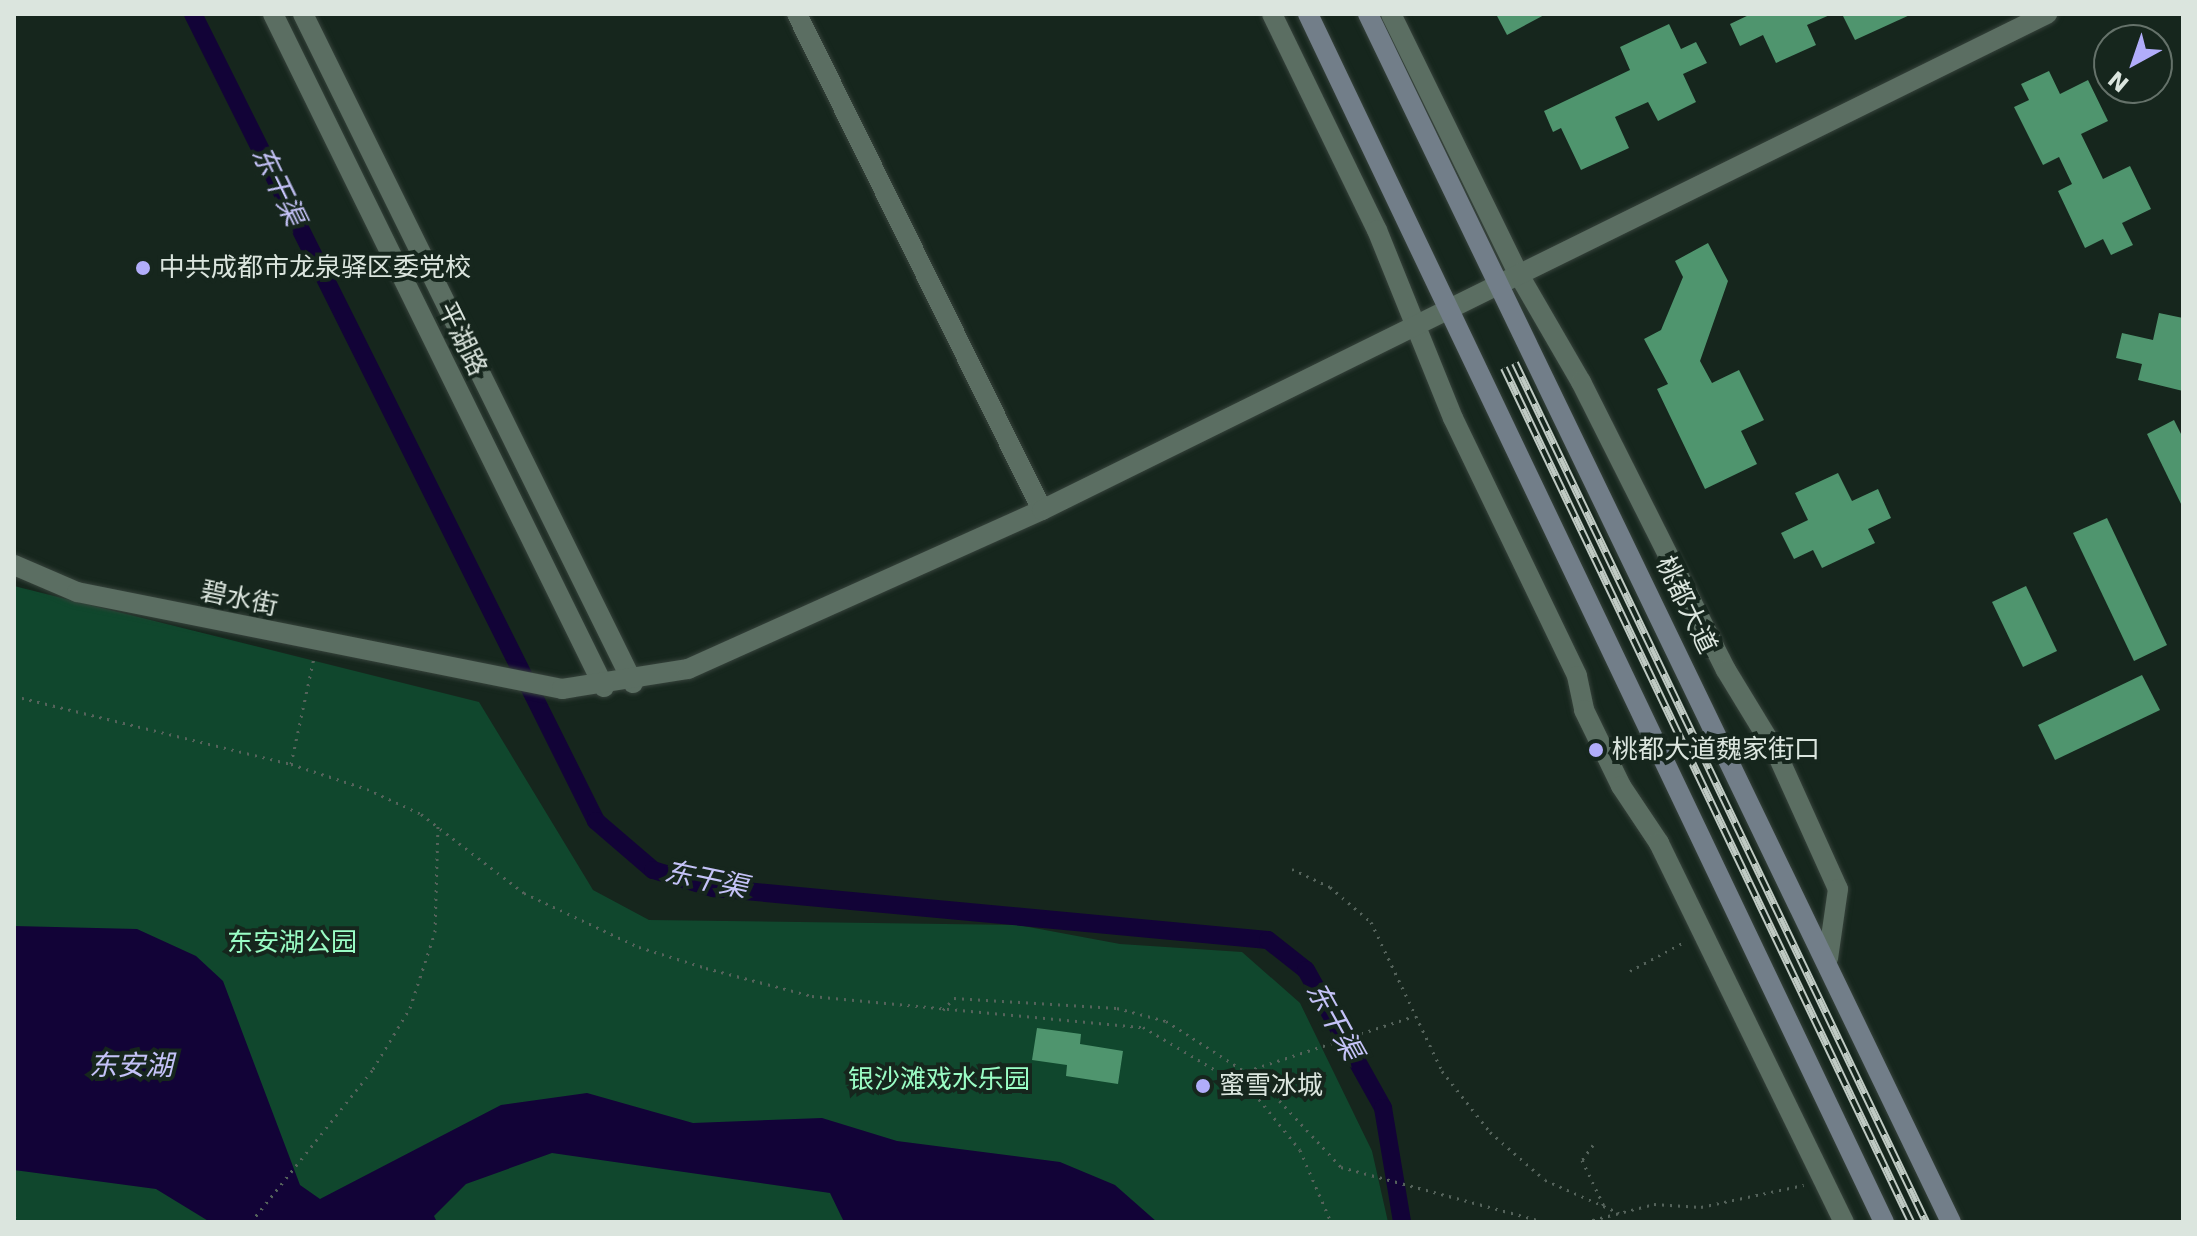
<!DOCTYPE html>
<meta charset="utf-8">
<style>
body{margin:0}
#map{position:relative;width:2197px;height:1236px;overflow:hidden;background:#16261d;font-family:"DejaVu Sans","Noto Sans SC",sans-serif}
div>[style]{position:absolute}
.green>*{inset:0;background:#10472d}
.water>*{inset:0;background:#120337}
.canal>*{height:18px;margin:-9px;padding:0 9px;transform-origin:9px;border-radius:9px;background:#120337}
.building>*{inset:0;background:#4f956e}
.path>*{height:3px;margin-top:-1.5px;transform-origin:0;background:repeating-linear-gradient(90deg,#55635b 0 2px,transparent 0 8px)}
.roads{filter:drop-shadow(0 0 2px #36423b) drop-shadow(0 0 2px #36423b)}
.minor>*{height:20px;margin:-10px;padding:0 10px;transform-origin:10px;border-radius:10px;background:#5b6e62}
.tertiary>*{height:20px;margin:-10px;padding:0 10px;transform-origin:10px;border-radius:10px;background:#5b6e62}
.secondary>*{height:20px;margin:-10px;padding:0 10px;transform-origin:10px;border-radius:10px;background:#727e89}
.rail>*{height:8px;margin-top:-4px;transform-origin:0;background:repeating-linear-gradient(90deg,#16261d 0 15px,#bfcac3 0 30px);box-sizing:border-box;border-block:2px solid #bfcac3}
.dots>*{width:22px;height:22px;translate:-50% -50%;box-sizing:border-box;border:4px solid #16261d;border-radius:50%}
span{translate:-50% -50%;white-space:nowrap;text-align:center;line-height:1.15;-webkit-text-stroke:8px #16261d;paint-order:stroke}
.poi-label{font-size:26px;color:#dbe5de}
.left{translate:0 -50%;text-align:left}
.street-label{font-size:26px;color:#dbe5de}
.park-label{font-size:26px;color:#9afdc5}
.water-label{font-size:28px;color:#c4c2f7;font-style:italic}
.frame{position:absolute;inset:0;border:16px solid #dbe5de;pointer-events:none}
.north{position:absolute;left:2093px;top:24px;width:80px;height:80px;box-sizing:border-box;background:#16261d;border:2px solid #65726a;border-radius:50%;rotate:220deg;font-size:22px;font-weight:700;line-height:32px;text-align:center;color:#dbe5de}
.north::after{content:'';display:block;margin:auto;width:28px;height:36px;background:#b1adfa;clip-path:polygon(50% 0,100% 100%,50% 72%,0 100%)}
</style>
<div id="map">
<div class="green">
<div style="clip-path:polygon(14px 586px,479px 702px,593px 890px,649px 920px,1018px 925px,1120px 944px,1242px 952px,1300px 1003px,1372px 1151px,1388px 1222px,14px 1222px)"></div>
</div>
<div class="water">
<div style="clip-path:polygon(14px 926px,137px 929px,196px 956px,223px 981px,300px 1185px,320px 1199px,501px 1105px,587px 1093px,693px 1123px,822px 1118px,897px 1141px,1060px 1162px,1115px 1185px,1157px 1222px,844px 1222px,830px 1193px,552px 1153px,466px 1184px,434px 1216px,437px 1222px,210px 1222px,156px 1189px,14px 1170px)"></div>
</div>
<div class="canal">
<div style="left:193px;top:14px;width:902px;rotate:63.46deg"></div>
<div style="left:596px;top:821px;width:75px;rotate:40.7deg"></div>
<div style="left:653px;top:870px;width:63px;rotate:16.7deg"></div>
<div style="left:713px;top:888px;width:557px;rotate:5.35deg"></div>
<div style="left:1268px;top:940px;width:48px;rotate:38.3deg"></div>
<div style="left:1306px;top:970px;width:158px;rotate:60.8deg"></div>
<div style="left:1383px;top:1108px;width:116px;rotate:80.5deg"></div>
</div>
<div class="building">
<div style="clip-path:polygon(1496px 14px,1546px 14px,1507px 35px)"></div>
<div style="clip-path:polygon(1751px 14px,1832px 14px,1807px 25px,1816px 45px,1776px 63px,1763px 35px,1740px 46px,1730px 24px)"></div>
<div style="clip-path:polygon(1842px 14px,1912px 14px,1855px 40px)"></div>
<div style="clip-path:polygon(1669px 24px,1681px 49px,1696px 42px,1707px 63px,1683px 74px,1696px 102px,1658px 121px,1648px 102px,1615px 117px,1629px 148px,1581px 170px,1561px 128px,1553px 132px,1544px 111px,1630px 70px,1620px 47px)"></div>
<div style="clip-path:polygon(2049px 71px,2060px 94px,2088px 80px,2108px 121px,2081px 134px,2103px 179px,2130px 166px,2151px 209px,2122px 223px,2133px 245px,2111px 255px,2103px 239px,2085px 248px,2058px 191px,2072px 184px,2059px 157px,2043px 165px,2014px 107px,2029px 100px,2021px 84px)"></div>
<div style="clip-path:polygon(1708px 243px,1728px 281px,1700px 361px,1712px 383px,1739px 370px,1764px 420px,1741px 431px,1757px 464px,1705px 489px,1657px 389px,1668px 384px,1644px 339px,1661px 330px,1683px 277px,1675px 261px)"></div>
<div style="clip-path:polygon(2159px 313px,2183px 318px,2183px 391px,2138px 380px,2142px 364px,2116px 358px,2122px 333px,2153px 340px)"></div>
<div style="clip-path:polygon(2174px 420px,2183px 438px,2183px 508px,2147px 434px)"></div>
<div style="clip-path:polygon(1838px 473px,1852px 501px,1878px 489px,1891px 518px,1868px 529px,1875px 543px,1822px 568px,1813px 550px,1794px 559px,1781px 533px,1808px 520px,1795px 493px)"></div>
<div style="clip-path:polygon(2107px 518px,2167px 645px,2134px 661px,2073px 533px)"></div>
<div style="clip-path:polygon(2026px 586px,2057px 651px,2023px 667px,1992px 602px)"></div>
<div style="clip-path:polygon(2142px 675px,2160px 710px,2055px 760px,2038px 725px)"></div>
<div style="clip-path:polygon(1037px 1028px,1081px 1034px,1080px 1044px,1123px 1051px,1118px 1084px,1066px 1076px,1067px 1065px,1032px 1060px)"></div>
</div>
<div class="path">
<div style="left:14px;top:696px;width:285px;rotate:13.8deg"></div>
<div style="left:291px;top:764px;width:80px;rotate:18.2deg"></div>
<div style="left:367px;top:789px;width:60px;rotate:24.8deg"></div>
<div style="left:421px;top:814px;width:130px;rotate:37.5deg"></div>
<div style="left:524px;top:893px;width:127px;rotate:25.2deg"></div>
<div style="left:639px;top:947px;width:70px;rotate:17.4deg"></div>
<div style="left:706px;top:968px;width:110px;rotate:14.8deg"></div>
<div style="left:812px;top:996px;width:332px;rotate:5.4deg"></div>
<div style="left:1143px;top:1027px;width:129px;rotate:30.7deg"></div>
<div style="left:1254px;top:1093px;width:73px;rotate:51.1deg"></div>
<div style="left:1300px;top:1150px;width:78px;rotate:66.7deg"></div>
<div style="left:291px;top:764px;width:108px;rotate:-77.8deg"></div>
<div style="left:1292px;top:869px;width:42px;rotate:25.3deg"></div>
<div style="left:1330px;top:887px;width:54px;rotate:40.5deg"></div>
<div style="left:1371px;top:922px;width:165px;rotate:64.5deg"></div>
<div style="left:1442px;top:1071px;width:78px;rotate:51.8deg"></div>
<div style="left:1490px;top:1132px;width:73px;rotate:41.1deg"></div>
<div style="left:1545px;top:1180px;width:81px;rotate:24deg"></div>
<div style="left:1630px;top:971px;width:64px;rotate:-28.2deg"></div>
<div style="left:943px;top:1010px;width:16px;rotate:-47deg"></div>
<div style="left:954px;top:998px;width:163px;rotate:3.5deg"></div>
<div style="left:1117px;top:1008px;width:51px;rotate:14.9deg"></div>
<div style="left:1166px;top:1021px;width:115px;rotate:32.6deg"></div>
<div style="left:1263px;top:1083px;width:115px;rotate:47.1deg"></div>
<div style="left:1341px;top:1167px;width:211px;rotate:15.1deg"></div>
<div style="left:1247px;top:1071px;width:176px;rotate:-18.2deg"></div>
<div style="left:1593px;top:1145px;width:19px;rotate:126deg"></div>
<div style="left:1582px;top:1160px;width:53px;rotate:64.4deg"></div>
<div style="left:14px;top:1218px;width:11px;rotate:22deg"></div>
<div style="left:251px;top:1222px;width:196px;rotate:-51.4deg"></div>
<div style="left:373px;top:1069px;width:71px;rotate:-58.8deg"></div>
<div style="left:410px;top:1008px;width:80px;rotate:-71.8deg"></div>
<div style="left:435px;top:932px;width:106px;rotate:-88.4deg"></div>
<div style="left:1585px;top:1222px;width:71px;rotate:-14.6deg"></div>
<div style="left:1654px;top:1204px;width:47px;rotate:3.7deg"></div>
<div style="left:1701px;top:1207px;width:105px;rotate:-12.1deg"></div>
</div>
<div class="roads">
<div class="minor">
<div style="left:1272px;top:14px;width:240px;rotate:64.1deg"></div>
<div style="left:1377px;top:230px;width:203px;rotate:68deg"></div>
<div style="left:1453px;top:418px;width:286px;rotate:64.3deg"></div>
<div style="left:1577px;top:676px;width:35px;rotate:78deg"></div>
<div style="left:1584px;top:710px;width:85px;rotate:64deg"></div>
<div style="left:1621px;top:786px;width:69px;rotate:56.3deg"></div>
<div style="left:1659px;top:843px;width:422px;rotate:64deg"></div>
<div style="left:1391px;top:14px;width:291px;rotate:63.9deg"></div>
<div style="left:1519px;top:275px;width:124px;rotate:59.9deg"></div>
<div style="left:1581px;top:382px;width:322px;rotate:63.3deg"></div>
<div style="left:1726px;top:670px;width:98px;rotate:58.7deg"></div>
<div style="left:1777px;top:754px;width:148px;rotate:65.7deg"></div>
<div style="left:1838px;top:889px;width:70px;rotate:98.2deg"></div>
</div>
<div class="tertiary">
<div style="left:273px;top:14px;width:750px;rotate:63.81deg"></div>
<div style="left:303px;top:14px;width:746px;rotate:63.74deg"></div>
<div style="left:797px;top:14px;width:553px;rotate:63.71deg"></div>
<div style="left:14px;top:565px;width:69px;rotate:23.2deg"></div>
<div style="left:77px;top:592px;width:495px;rotate:11.3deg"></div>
<div style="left:562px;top:689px;width:128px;rotate:-9deg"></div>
<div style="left:688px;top:669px;width:388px;rotate:-24.2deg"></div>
<div style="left:1042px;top:510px;width:1121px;rotate:-26.27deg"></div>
</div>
<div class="secondary">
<div style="left:1308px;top:14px;width:1338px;rotate:64.51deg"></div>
<div style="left:1368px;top:14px;width:1341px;rotate:64.24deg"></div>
</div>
</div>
<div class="rail">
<div style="left:1515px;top:363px;width:952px;rotate:64.43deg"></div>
<div style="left:1504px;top:368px;width:946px;rotate:64.52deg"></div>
</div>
<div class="dots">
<div style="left:143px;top:268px;background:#b1adfa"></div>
<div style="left:1596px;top:750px;background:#b1adfa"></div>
<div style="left:1203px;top:1086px;background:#b1adfa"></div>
</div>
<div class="poi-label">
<span class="left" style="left:159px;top:268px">中共成都市龙泉驿区委党校</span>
<span class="left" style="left:1612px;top:750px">桃都大道魏家街口</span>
<span class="left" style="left:1219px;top:1086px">蜜雪冰城</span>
</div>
<div class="street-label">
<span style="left:462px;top:339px;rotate:64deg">平湖路</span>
<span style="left:239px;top:599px;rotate:12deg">碧水街</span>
<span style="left:1686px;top:605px;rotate:64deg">桃都大道</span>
</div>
<div class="park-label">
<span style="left:292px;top:943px">东安湖公园</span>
<span style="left:939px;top:1080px">银沙滩戏水乐园</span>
</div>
<div class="water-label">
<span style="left:278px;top:186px;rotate:64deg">东干渠</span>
<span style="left:706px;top:880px;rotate:12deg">东干渠</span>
<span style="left:1334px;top:1021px;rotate:61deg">东干渠</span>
<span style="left:131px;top:1066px">东安湖</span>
</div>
<div class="frame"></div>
<div class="north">N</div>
</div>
